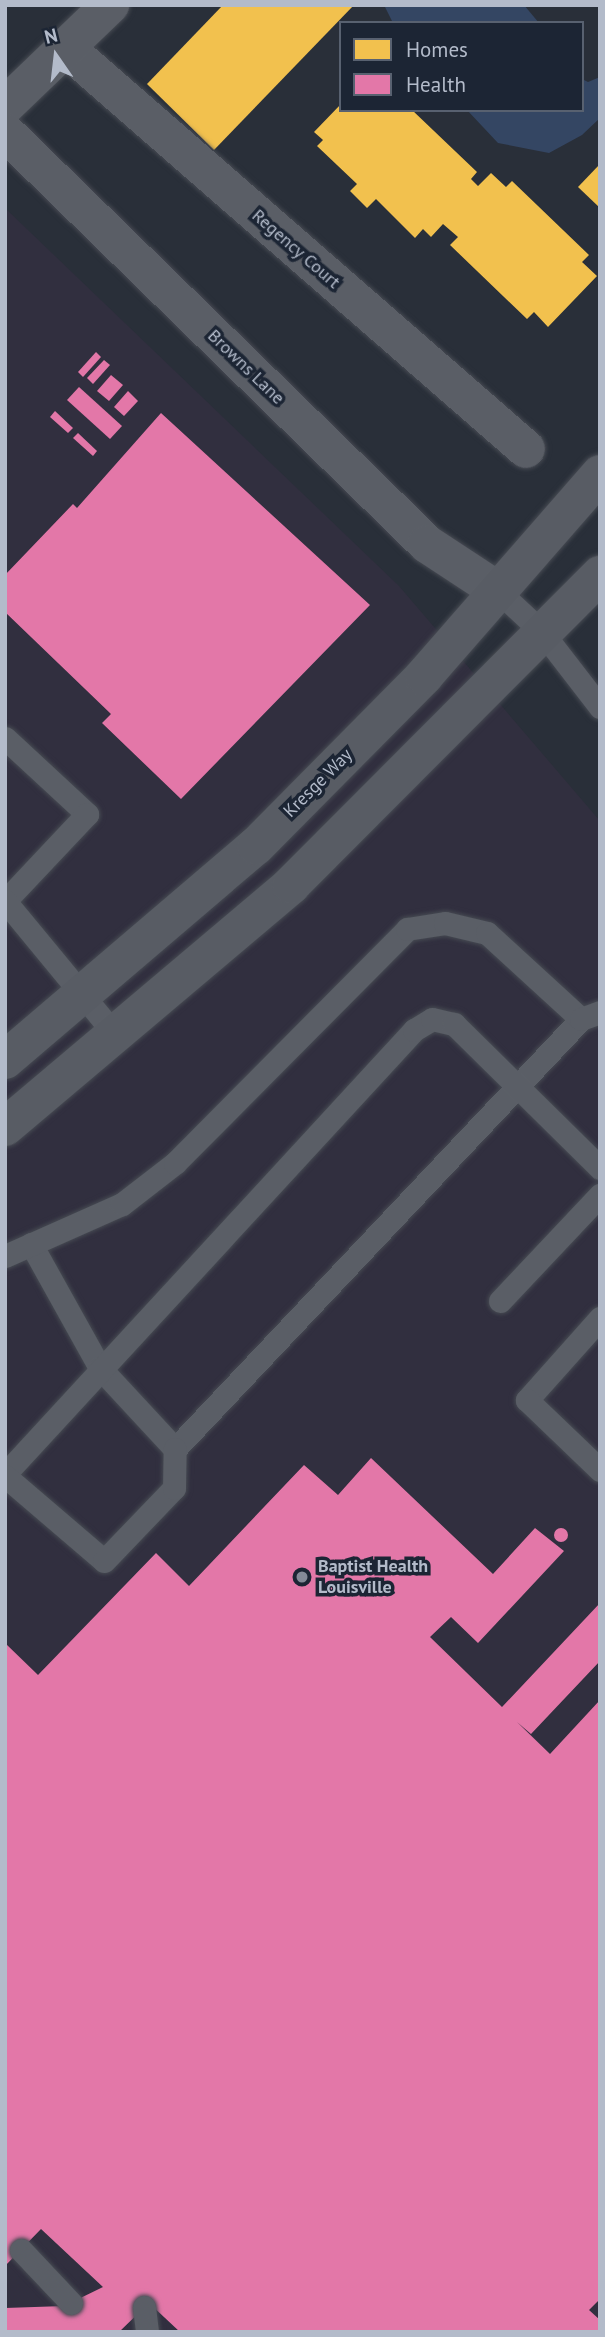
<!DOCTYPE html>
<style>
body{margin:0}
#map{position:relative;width:605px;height:2337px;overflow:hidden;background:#292f39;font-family:"PT Sans",sans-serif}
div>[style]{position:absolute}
.medical>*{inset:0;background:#312f3f}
.water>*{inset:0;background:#344663}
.homes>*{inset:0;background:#f2c14e}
.health>*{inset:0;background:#e377a8}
.round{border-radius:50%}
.roads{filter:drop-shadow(0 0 2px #464a52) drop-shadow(0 0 2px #464a52)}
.lane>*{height:23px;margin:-11.5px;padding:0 11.5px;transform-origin:11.5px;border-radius:11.5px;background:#5a5e66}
.street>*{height:38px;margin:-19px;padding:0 19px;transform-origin:19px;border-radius:19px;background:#5a5e66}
.secondary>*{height:38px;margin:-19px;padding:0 19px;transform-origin:19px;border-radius:19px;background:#585c64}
.dots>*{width:19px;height:19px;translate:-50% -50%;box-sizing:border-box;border:4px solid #1c2534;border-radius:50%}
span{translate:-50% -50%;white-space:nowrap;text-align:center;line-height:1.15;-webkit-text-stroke:7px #1c2534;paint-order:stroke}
.street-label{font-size:18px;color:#b3bbca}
.poi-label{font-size:18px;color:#b3bbca;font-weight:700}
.left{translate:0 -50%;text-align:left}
.frame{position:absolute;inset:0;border:7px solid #b3bbca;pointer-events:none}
.legend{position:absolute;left:339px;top:21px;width:245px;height:91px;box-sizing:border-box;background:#1c2534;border:2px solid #586170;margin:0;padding:9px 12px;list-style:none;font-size:21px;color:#b3bbca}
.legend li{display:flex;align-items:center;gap:14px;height:35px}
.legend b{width:35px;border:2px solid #586170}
.north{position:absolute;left:21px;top:21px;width:70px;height:70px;-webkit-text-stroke:5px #1c2534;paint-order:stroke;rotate:346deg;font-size:19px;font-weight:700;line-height:28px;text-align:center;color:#b3bbca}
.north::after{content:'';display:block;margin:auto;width:24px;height:32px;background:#b3bbca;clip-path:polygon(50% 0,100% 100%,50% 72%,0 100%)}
</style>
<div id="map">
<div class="medical">
<div style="clip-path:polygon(5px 208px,399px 586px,600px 821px,600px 2332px,5px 2332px)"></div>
</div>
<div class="water">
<div style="clip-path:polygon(384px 5px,524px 5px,539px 23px,393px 23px)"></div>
<div style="clip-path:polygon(600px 77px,600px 118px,582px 135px,549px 153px,498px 143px,467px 110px,582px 110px,582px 79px,588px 82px)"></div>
</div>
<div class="homes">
<div style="clip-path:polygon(223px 5px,354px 5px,214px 150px,147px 84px)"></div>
<div style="clip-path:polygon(341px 104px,341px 110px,412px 110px,477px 172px,471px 179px,478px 186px,491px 173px,506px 187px,512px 181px,589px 255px,582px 262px,597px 276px,548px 327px,534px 312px,527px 319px,450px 245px,458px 237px,443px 224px,431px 237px,423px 229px,415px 238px,376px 199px,367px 208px,350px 191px,357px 184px,317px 146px,323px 140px,314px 132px)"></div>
<div style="clip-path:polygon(600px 164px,600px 208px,578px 187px)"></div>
</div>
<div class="health">
<div style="clip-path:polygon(96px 352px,101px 357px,83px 377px,78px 372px)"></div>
<div style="clip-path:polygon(104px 360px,110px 365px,93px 384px,87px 378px)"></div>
<div style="clip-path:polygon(111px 375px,123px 385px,109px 401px,97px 391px)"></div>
<div style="clip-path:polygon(79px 387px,122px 426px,110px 439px,67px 400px)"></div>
<div style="clip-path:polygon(128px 391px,138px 401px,124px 416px,114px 407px)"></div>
<div style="clip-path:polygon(55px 411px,73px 428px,68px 433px,50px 417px)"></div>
<div style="clip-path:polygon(161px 413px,370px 605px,181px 799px,102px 723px,111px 714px,5px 612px,5px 575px,73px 504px,77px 508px)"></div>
<div style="clip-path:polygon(78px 433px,97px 451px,93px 456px,73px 438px)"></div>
<div style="clip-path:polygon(371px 1458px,493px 1574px,535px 1528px,564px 1551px,478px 1643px,451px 1617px,430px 1637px,502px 1707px,600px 1603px,600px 1661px,531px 1734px,517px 1722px,550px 1754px,600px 1700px,600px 2299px,589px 2310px,600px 2320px,600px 2332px,180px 2332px,149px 2303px,119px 2332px,5px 2332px,5px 2308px,64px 2306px,103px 2287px,41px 2229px,5px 2266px,5px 1643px,38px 1675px,156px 1553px,189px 1586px,304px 1465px,338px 1495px)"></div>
<div class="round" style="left:554px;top:1528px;width:14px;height:14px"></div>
</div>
<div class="roads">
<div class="lane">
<div style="left:497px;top:590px;width:62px;rotate:43deg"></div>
<div style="left:542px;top:632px;width:95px;rotate:52.3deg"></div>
<div style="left:5px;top:738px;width:112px;rotate:42.8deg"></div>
<div style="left:87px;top:814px;width:120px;rotate:133.3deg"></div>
<div style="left:5px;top:901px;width:170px;rotate:50.5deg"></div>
<div style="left:31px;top:1244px;width:142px;rotate:60.9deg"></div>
<div style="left:100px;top:1368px;width:110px;rotate:47.2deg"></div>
<div style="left:175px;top:1449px;width:591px;rotate:-46.64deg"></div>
<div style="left:5px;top:1256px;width:128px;rotate:-24deg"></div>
<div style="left:122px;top:1204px;width:67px;rotate:-37.7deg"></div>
<div style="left:175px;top:1163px;width:330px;rotate:-45.2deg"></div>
<div style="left:407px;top:929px;width:38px;rotate:-9deg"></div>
<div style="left:445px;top:923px;width:43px;rotate:13.4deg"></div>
<div style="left:487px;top:933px;width:127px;rotate:42.5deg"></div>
<div style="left:581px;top:1019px;width:20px;rotate:-20deg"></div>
<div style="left:500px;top:1301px;width:146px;rotate:-46.7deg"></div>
<div style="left:600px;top:1318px;width:110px;rotate:131.7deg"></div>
<div style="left:527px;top:1400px;width:101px;rotate:43.8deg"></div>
<div style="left:5px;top:1474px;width:604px;rotate:-47.35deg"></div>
<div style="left:414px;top:1030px;width:21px;rotate:-31deg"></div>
<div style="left:432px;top:1019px;width:23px;rotate:13deg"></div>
<div style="left:454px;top:1024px;width:205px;rotate:44.6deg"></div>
<div style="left:5px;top:1476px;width:130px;rotate:40.6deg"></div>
<div style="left:104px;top:1561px;width:101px;rotate:-46.2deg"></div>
<div style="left:174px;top:1488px;width:39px;rotate:-89deg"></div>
<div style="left:21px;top:2250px;width:73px;rotate:46.7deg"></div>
<div style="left:144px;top:2307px;width:25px;rotate:83deg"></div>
</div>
<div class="street">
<div style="left:66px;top:48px;width:610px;rotate:41.08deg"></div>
<div style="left:5px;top:106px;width:146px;rotate:-43.9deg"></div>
<div style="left:5px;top:132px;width:590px;rotate:44.31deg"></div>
<div style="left:427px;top:544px;width:84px;rotate:33.3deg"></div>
</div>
<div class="secondary">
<div style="left:5px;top:1060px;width:330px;rotate:-40.5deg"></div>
<div style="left:256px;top:846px;width:239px;rotate:-45.3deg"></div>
<div style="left:424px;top:676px;width:268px;rotate:-48.9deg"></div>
<div style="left:5px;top:1127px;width:375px;rotate:-40.2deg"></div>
<div style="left:291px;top:885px;width:438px;rotate:-45.1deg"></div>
</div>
</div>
<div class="dots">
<div style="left:302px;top:1577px;background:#838a97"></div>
</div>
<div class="street-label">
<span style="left:296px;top:249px;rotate:41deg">Regency Court</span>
<span style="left:246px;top:367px;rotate:44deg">Browns Lane</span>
<span style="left:318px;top:783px;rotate:-45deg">Kresge Way</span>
</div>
<div class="poi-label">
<span class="left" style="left:318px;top:1577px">Baptist Health<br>Louisville</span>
</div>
<div class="frame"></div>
<ul class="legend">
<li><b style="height:19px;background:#f2c14e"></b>Homes</li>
<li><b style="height:19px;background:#e377a8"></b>Health</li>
</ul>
<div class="north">N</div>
</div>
